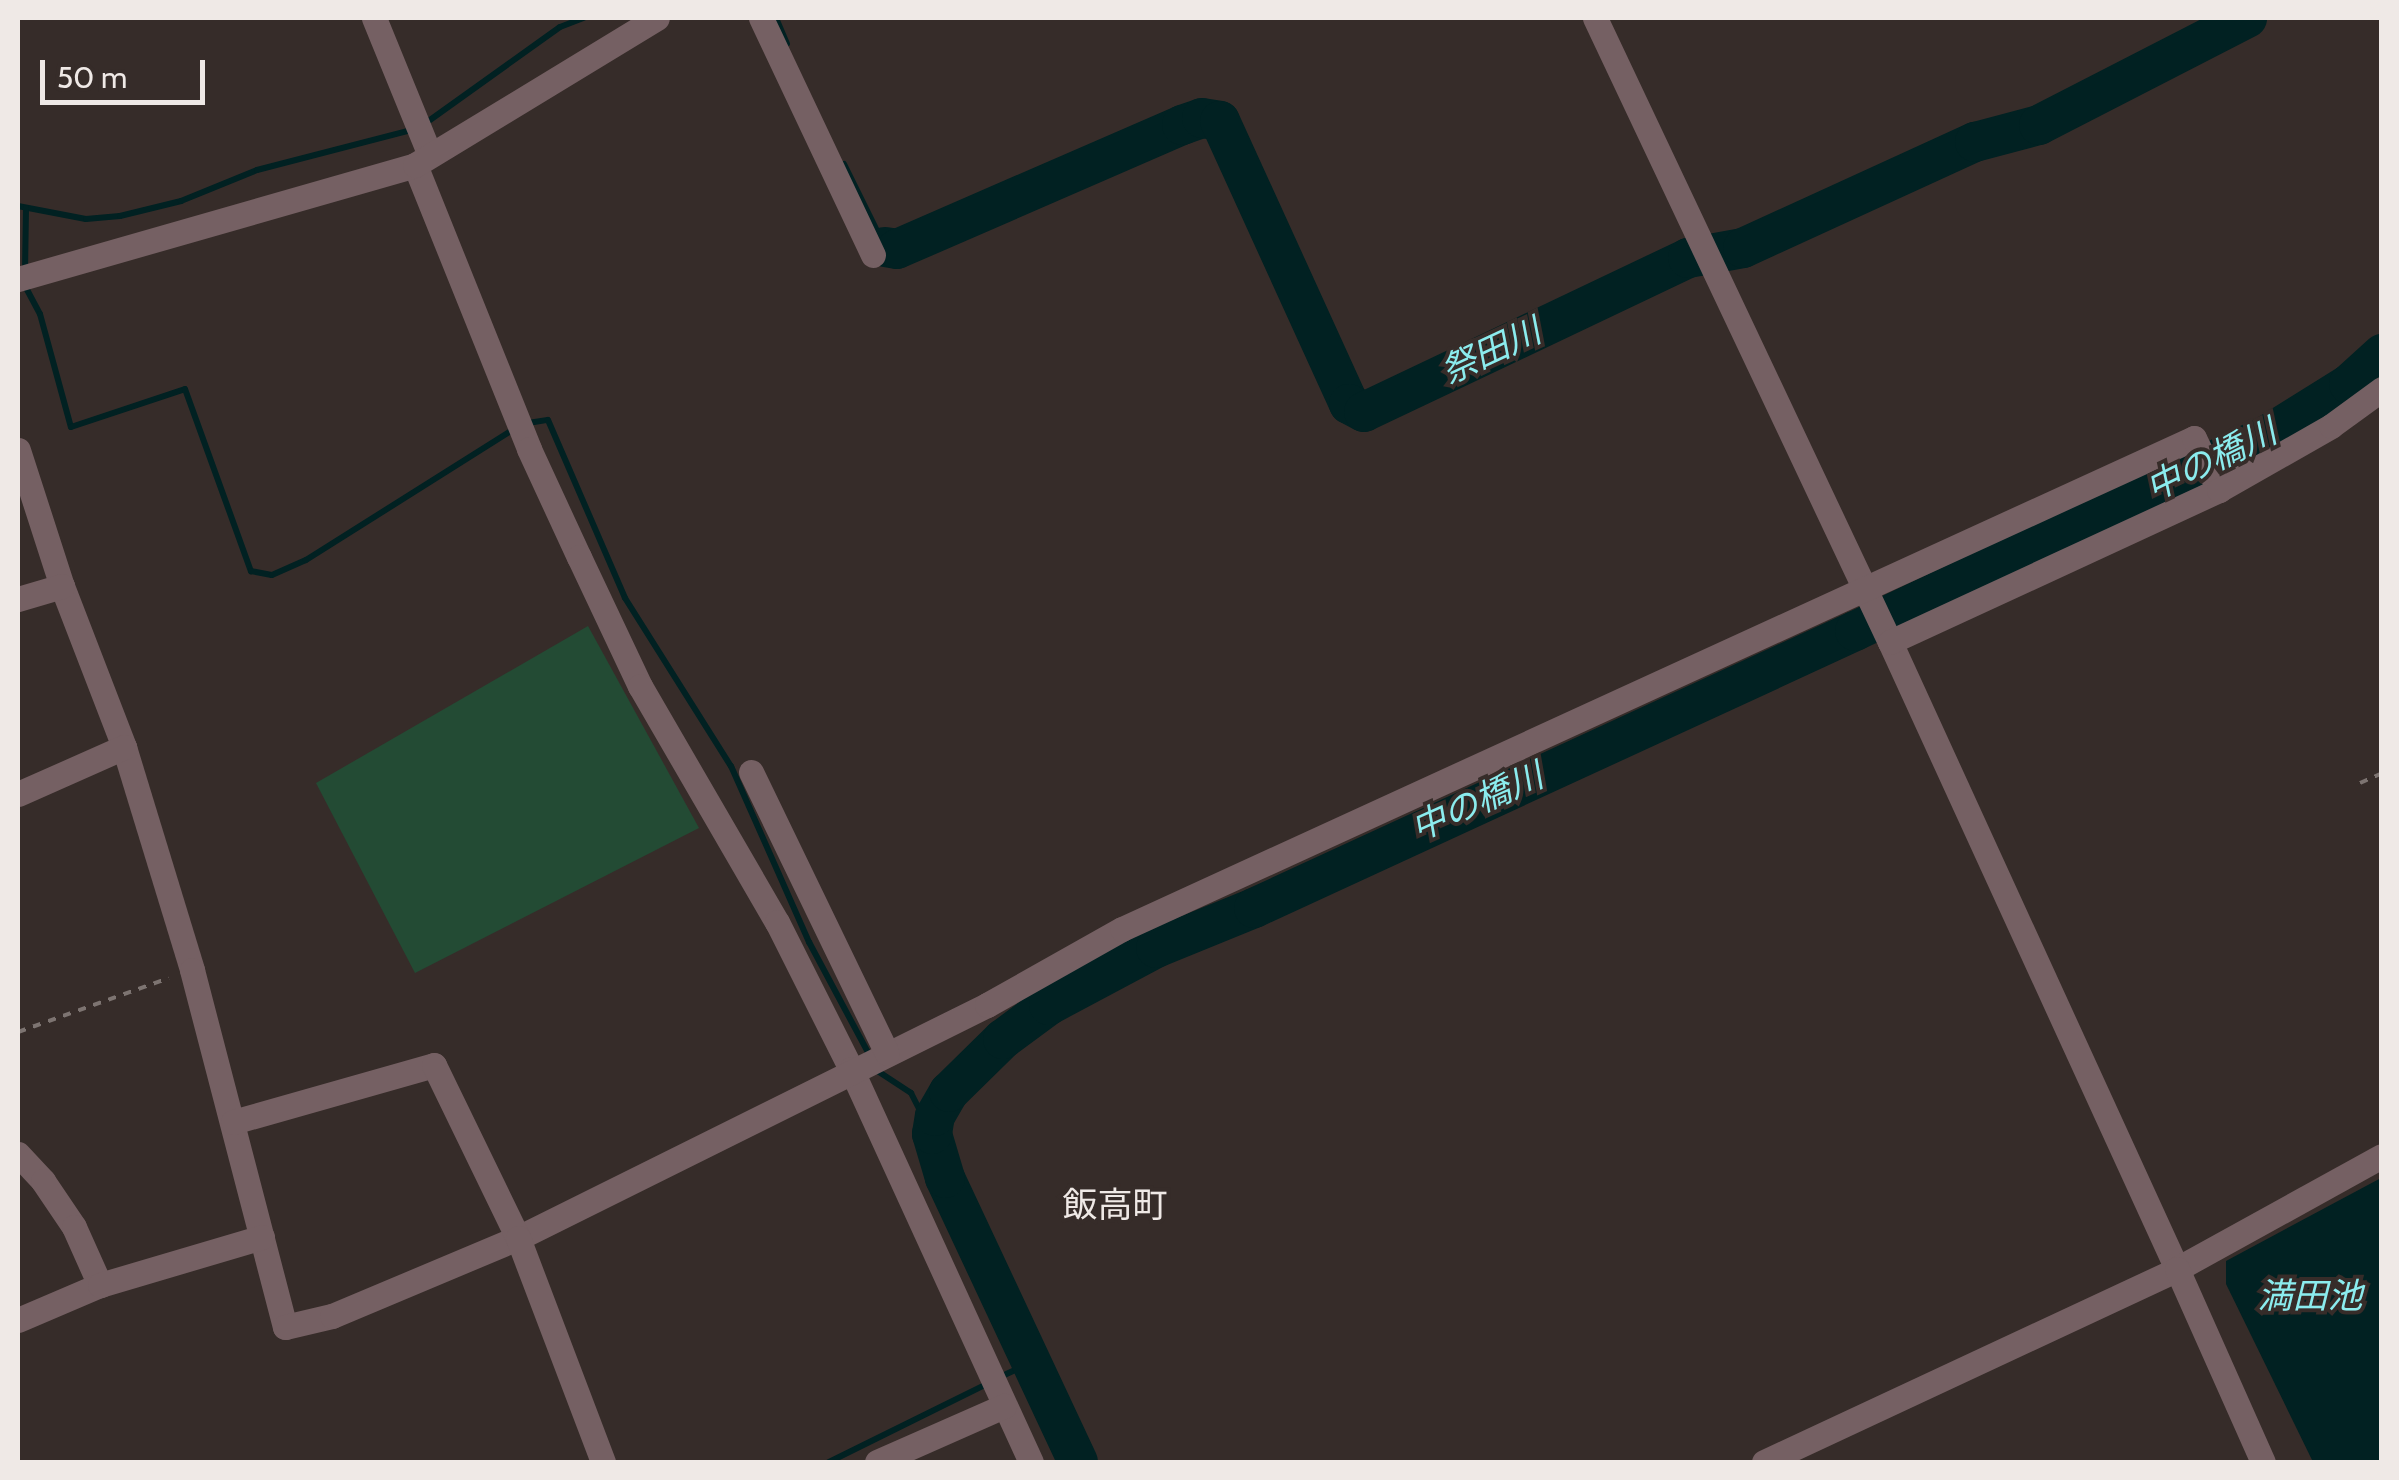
<!DOCTYPE html>
<meta charset="utf-8">
<style>
body{margin:0}
#map{position:relative;width:2399px;height:1480px;overflow:hidden;background:#362c29;font-family:Cabin,"Noto Sans JP",sans-serif}
div>[style]{position:absolute}
.green>*{inset:0;background:#234b34}
.water>*{inset:0;background:#012122}
.stream>*{height:6px;margin:-3px;padding:0 3px;transform-origin:3px;border-radius:3px;background:#012122}
.river>*{height:40px;margin:-20px;padding:0 20px;transform-origin:20px;border-radius:20px;background:#012122}
.path>*{height:4px;margin-top:-2px;transform-origin:0;background:repeating-linear-gradient(90deg,#7d7471 0 8px,transparent 0 16px)}
.minor>*{height:25px;margin:-12.5px;padding:0 12.5px;transform-origin:12.5px;border-radius:12.5px;background:#756063}
span{translate:-50% -50%;white-space:nowrap;text-align:center;line-height:1.15;-webkit-text-stroke:8px #362c29;paint-order:stroke}
.water-label{font-size:35px;color:#8becee;font-style:italic}
.neighbourhood-label{font-size:35px;color:#efe9e6}
.frame{position:absolute;inset:0;border:20px solid #efe9e6;pointer-events:none}
.scale{position:absolute;left:40px;top:60px;width:165px;height:45px;box-sizing:border-box;border:5px solid #efe9e6;border-top:0;padding-left:12px;font-size:30px;line-height:35px;white-space:nowrap;color:#efe9e6;-webkit-text-stroke:8px #362c29;paint-order:stroke}
</style>
<div id="map">
<div class="green">
<div style="clip-path:polygon(588px 626px,699px 828px,415px 973px,316px 783px)"></div>
</div>
<div class="water">
<div style="clip-path:polygon(2381px 1178px,2381px 1462px,2313px 1462px,2226px 1284px,2226px 1261px)"></div>
</div>
<div class="stream">
<div style="left:776px;top:18px;width:28px;rotate:67deg"></div>
<div style="left:423px;top:125px;width:168px;rotate:-35.6deg"></div>
<div style="left:560px;top:27px;width:25px;rotate:-21deg"></div>
<div style="left:844px;top:164px;width:93px;rotate:63.7deg"></div>
<div style="left:18px;top:206px;width:69px;rotate:10.8deg"></div>
<div style="left:86px;top:219px;width:34px;rotate:-5deg"></div>
<div style="left:120px;top:216px;width:63px;rotate:-13.8deg"></div>
<div style="left:181px;top:201px;width:82px;rotate:-22.2deg"></div>
<div style="left:257px;top:170px;width:160px;rotate:-14.5deg"></div>
<div style="left:25px;top:272px;width:64px;rotate:-89.1deg"></div>
<div style="left:24px;top:284px;width:34px;rotate:62deg"></div>
<div style="left:40px;top:314px;width:117px;rotate:74.7deg"></div>
<div style="left:71px;top:427px;width:120px;rotate:-18.4deg"></div>
<div style="left:185px;top:389px;width:194px;rotate:70.1deg"></div>
<div style="left:251px;top:571px;width:21px;rotate:11deg"></div>
<div style="left:272px;top:575px;width:37px;rotate:-24deg"></div>
<div style="left:306px;top:560px;width:248px;rotate:-32.2deg"></div>
<div style="left:528px;top:423px;width:20px;rotate:-9deg"></div>
<div style="left:548px;top:420px;width:194px;rotate:66.6deg"></div>
<div style="left:625px;top:598px;width:199px;rotate:57.8deg"></div>
<div style="left:731px;top:766px;width:193px;rotate:66.1deg"></div>
<div style="left:809px;top:942px;width:132px;rotate:61.9deg"></div>
<div style="left:876px;top:1070px;width:42px;rotate:33.3deg"></div>
<div style="left:911px;top:1093px;width:46px;rotate:62.9deg"></div>
<div style="left:1000px;top:1377px;width:33px;rotate:-25deg"></div>
<div style="left:829px;top:1462px;width:178px;rotate:-26.3deg"></div>
</div>
<div class="river">
<div style="left:885px;top:247px;width:12px;rotate:9deg"></div>
<div style="left:897px;top:249px;width:311px;rotate:-23.5deg"></div>
<div style="left:1182px;top:125px;width:21px;rotate:-19deg"></div>
<div style="left:1202px;top:118px;width:18px;rotate:9deg"></div>
<div style="left:1220px;top:121px;width:311px;rotate:65.5deg"></div>
<div style="left:1349px;top:404px;width:17px;rotate:28deg"></div>
<div style="left:1364px;top:412px;width:359px;rotate:-25.4deg"></div>
<div style="left:1688px;top:258px;width:56px;rotate:-10.3deg"></div>
<div style="left:1743px;top:248px;width:255px;rotate:-24.6deg"></div>
<div style="left:1975px;top:142px;width:66px;rotate:-14.9deg"></div>
<div style="left:2039px;top:125px;width:234px;rotate:-27.2deg"></div>
<div style="left:1078px;top:1462px;width:314px;rotate:-115.1deg"></div>
<div style="left:945px;top:1178px;width:46px;rotate:-106.5deg"></div>
<div style="left:932px;top:1134px;width:18px;rotate:-81deg"></div>
<div style="left:935px;top:1116px;width:28px;rotate:-60deg"></div>
<div style="left:949px;top:1092px;width:76px;rotate:-44.5deg"></div>
<div style="left:1003px;top:1039px;width:57px;rotate:-36.5deg"></div>
<div style="left:1049px;top:1005px;width:121px;rotate:-28deg"></div>
<div style="left:1156px;top:948px;width:106px;rotate:-22.2deg"></div>
<div style="left:1254px;top:908px;width:662px;rotate:-24.74deg"></div>
<div style="left:1855px;top:631px;width:458px;rotate:-25.4deg"></div>
<div style="left:2269px;top:434px;width:94px;rotate:-32deg"></div>
<div style="left:2349px;top:384px;width:45px;rotate:-42.3deg"></div>
</div>
<div class="path">
<div style="left:2360px;top:783px;width:24px;rotate:-24deg"></div>
<div style="left:18px;top:1032px;width:160px;rotate:-19.7deg"></div>
</div>
<div class="minor">
<div style="left:374px;top:18px;width:148px;rotate:67.8deg"></div>
<div style="left:761px;top:18px;width:262px;rotate:64.7deg"></div>
<div style="left:1595px;top:18px;width:690px;rotate:64.7deg"></div>
<div style="left:1890px;top:642px;width:690px;rotate:65.4deg"></div>
<div style="left:2177px;top:1269px;width:234px;rotate:-28.9deg"></div>
<div style="left:415px;top:165px;width:306px;rotate:68.1deg"></div>
<div style="left:529px;top:449px;width:119px;rotate:65.2deg"></div>
<div style="left:579px;top:557px;width:143px;rotate:64.7deg"></div>
<div style="left:640px;top:686px;width:273px;rotate:59.9deg"></div>
<div style="left:777px;top:922px;width:165px;rotate:63.3deg"></div>
<div style="left:851px;top:1069px;width:432px;rotate:65.4deg"></div>
<div style="left:18px;top:279px;width:413px;rotate:-16deg"></div>
<div style="left:415px;top:165px;width:283px;rotate:-31.3deg"></div>
<div style="left:18px;top:450px;width:143px;rotate:72.1deg"></div>
<div style="left:62px;top:586px;width:173px;rotate:68.9deg"></div>
<div style="left:124px;top:747px;width:233px;rotate:73deg"></div>
<div style="left:192px;top:970px;width:369px;rotate:75.4deg"></div>
<div style="left:285px;top:1327px;width:48px;rotate:-13.2deg"></div>
<div style="left:332px;top:1316px;width:202px;rotate:-22.8deg"></div>
<div style="left:518px;top:1238px;width:524px;rotate:-26.42deg"></div>
<div style="left:987px;top:1005px;width:155px;rotate:-29.4deg"></div>
<div style="left:1122px;top:929px;width:1179px;rotate:-24.61deg"></div>
<div style="left:2194px;top:438px;width:58px;rotate:64.3deg"></div>
<div style="left:18px;top:599px;width:46px;rotate:-16.5deg"></div>
<div style="left:1890px;top:642px;width:362px;rotate:-24.8deg"></div>
<div style="left:2219px;top:490px;width:129px;rotate:-29.7deg"></div>
<div style="left:2331px;top:426px;width:63px;rotate:-36deg"></div>
<div style="left:751px;top:772px;width:312px;rotate:64.2deg"></div>
<div style="left:18px;top:794px;width:116px;rotate:-23.9deg"></div>
<div style="left:233px;top:1122px;width:209px;rotate:-15.8deg"></div>
<div style="left:434px;top:1065px;width:192px;rotate:64.1deg"></div>
<div style="left:518px;top:1238px;width:240px;rotate:69.2deg"></div>
<div style="left:18px;top:1154px;width:37px;rotate:47deg"></div>
<div style="left:43px;top:1181px;width:55px;rotate:56deg"></div>
<div style="left:74px;top:1227px;width:64px;rotate:65.9deg"></div>
<div style="left:18px;top:1320px;width:89px;rotate:-23.1deg"></div>
<div style="left:100px;top:1285px;width:169px;rotate:-16.5deg"></div>
<div style="left:877px;top:1462px;width:139px;rotate:-23.8deg"></div>
<div style="left:1764px;top:1462px;width:456px;rotate:-25deg"></div>
<div style="left:2177px;top:1269px;width:211px;rotate:66deg"></div>
</div>
<div class="water-label">
<span style="left:1491px;top:351px;rotate:-25deg">祭田川</span>
<span style="left:2211px;top:460px;rotate:-26deg">中の橋川</span>
<span style="left:1477px;top:802px;rotate:-24deg">中の橋川</span>
<span style="left:2310px;top:1296px">満田池</span>
</div>
<div class="neighbourhood-label">
<span style="left:1115px;top:1205px">飯高町</span>
</div>
<div class="frame"></div>
<div class="scale">50 m</div>
</div>
